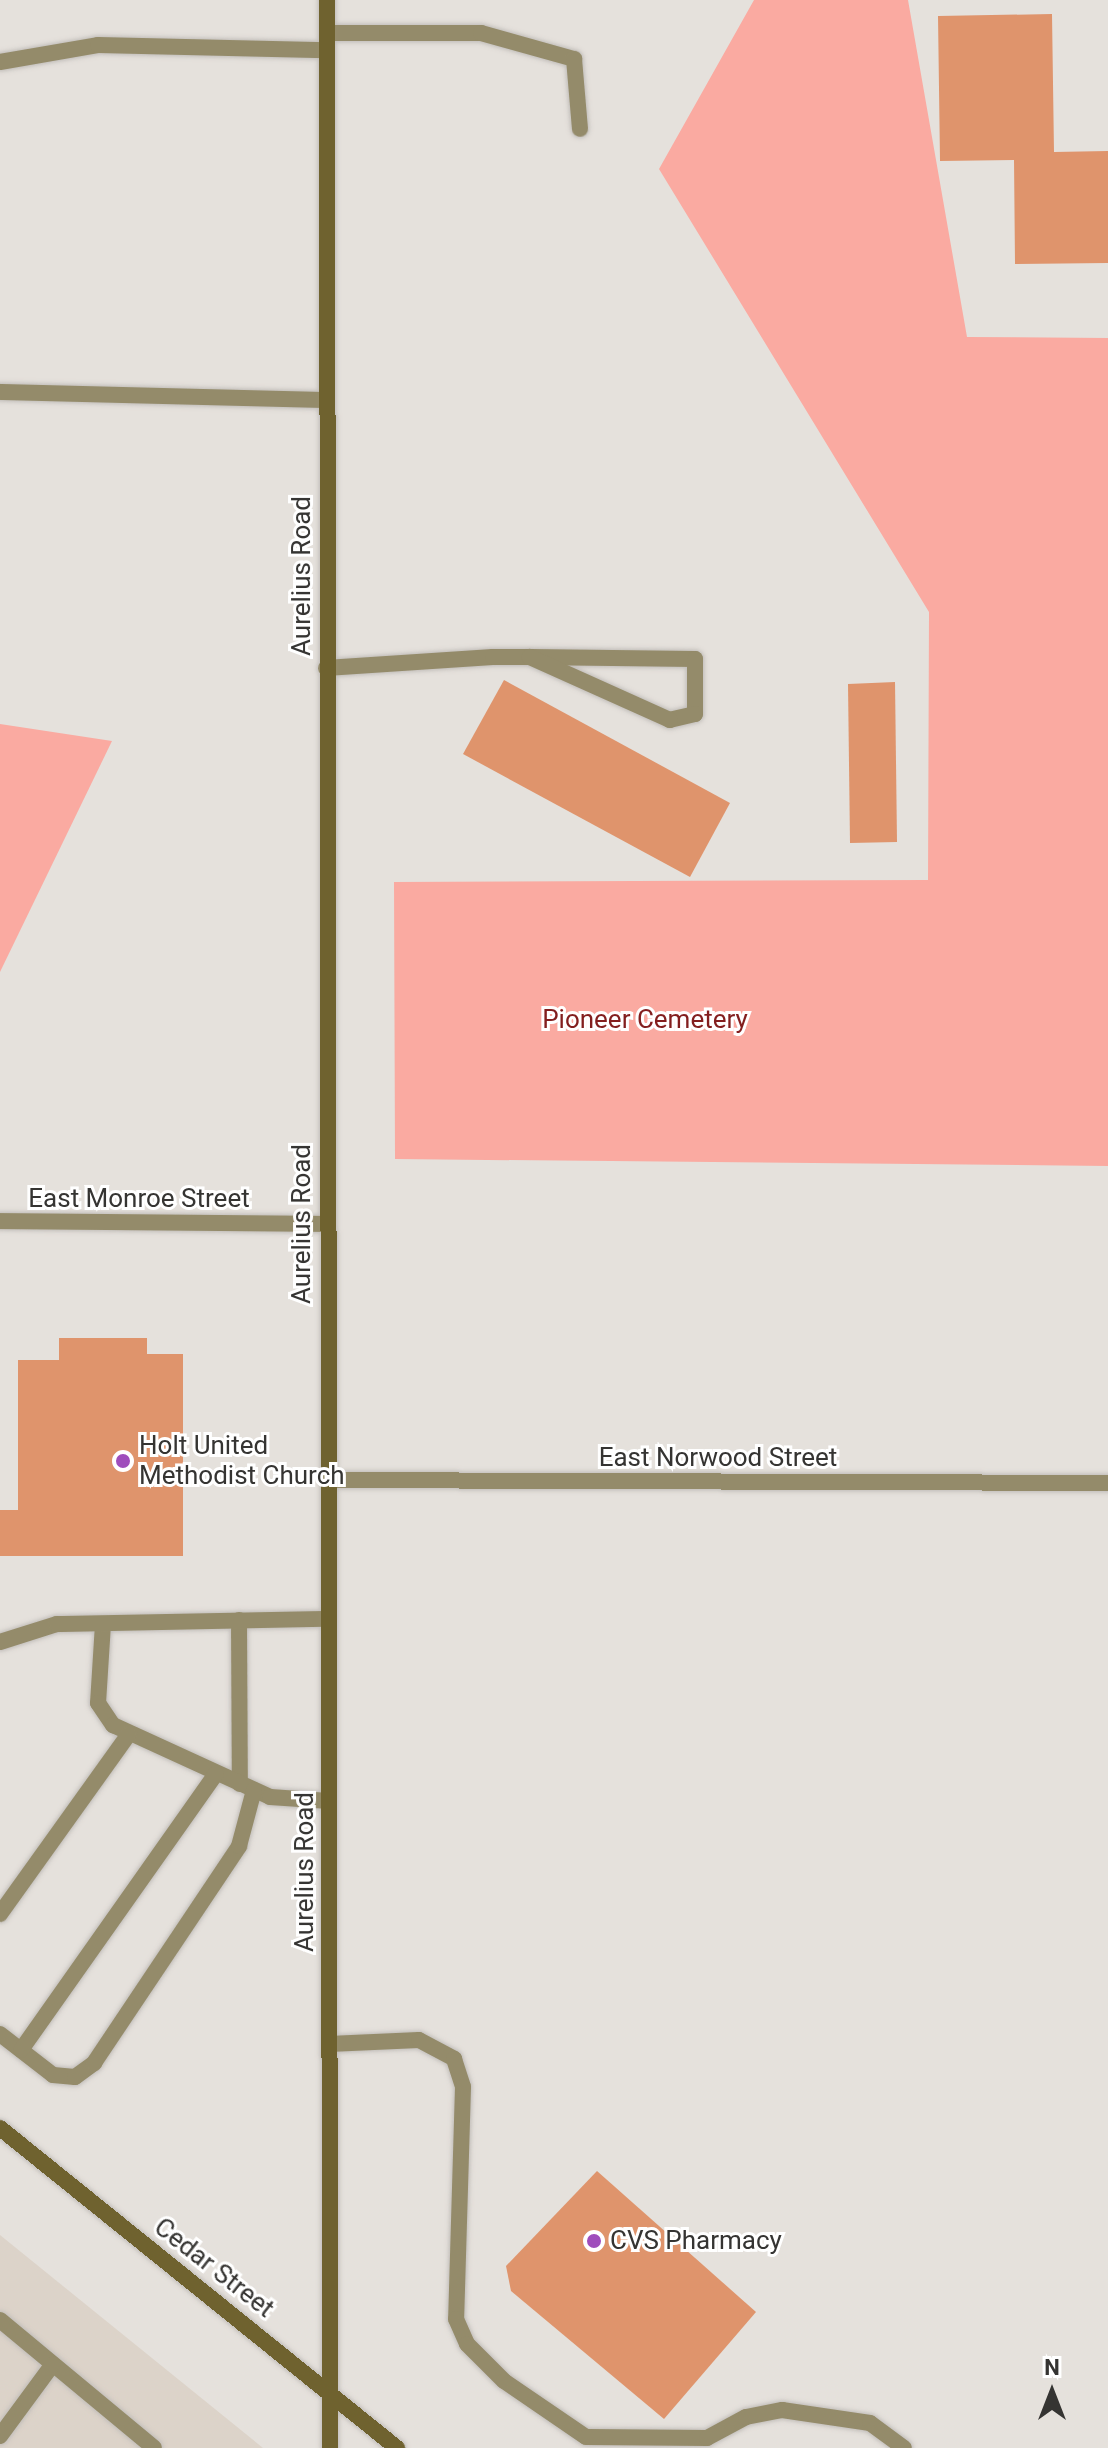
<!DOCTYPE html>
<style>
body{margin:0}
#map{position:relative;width:1108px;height:2448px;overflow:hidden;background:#e5e1dc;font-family:Roboto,sans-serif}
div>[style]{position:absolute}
.built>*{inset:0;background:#dcd3c9}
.green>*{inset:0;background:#faaaa1}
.building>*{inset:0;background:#df946c}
.roads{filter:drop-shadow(0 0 2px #c2beba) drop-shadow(0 0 2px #c2beba)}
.lane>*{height:16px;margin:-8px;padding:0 8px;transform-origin:8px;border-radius:8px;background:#948b6a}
.street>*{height:16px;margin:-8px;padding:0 8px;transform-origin:8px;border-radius:8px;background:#948b6a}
.secondary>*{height:16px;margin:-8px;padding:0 8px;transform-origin:8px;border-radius:8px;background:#6f622f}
.dots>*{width:22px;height:22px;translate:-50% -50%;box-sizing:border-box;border:4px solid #fff;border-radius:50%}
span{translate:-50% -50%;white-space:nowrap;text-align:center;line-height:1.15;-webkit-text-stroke:6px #fff;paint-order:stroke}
.street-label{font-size:26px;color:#353432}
.park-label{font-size:26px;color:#831e1e}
.poi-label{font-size:26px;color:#353432}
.left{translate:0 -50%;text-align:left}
.north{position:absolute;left:1012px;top:2352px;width:80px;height:80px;-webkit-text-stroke:6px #fff;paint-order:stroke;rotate:0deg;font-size:22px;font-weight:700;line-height:32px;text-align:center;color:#353432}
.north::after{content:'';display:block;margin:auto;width:28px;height:36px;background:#353432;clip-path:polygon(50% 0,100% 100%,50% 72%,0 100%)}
</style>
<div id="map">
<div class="built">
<div style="clip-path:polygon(0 2235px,263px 2448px,0 2448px)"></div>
</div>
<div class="green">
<div style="clip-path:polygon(754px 0,908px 0,967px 337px,1108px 338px,1108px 1166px,395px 1159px,394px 882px,928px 880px,929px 612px,659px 169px)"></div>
<div style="clip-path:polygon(0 724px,112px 741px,0 972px)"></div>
</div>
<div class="building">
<div style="clip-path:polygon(1052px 14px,1054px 152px,1108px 151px,1108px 263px,1015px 264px,1014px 160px,940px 161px,938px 16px)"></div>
<div style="clip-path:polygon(504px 680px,730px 803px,690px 877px,463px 754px)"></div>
<div style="clip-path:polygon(895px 682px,897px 842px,850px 843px,848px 684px)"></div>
<div style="clip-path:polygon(59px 1338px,147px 1338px,147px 1354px,183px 1354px,183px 1556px,0 1556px,0 1510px,18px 1510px,18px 1360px,59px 1360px)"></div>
<div style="clip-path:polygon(597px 2171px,756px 2312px,664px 2419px,511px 2291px,506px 2266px)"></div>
</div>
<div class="roads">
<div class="lane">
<div style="left:327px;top:33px;width:154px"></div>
<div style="left:481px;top:33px;width:97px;rotate:15.6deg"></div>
<div style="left:574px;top:59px;width:70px;rotate:85.1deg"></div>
<div style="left:0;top:62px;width:99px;rotate:-9.8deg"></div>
<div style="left:98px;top:45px;width:229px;rotate:1.3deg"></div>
<div style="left:0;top:392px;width:326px;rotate:1.4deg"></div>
<div style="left:326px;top:668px;width:167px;rotate:-3.8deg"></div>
<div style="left:493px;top:657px;width:37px"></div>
<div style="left:530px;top:657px;width:165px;rotate:0.7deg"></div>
<div style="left:695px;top:659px;width:55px;rotate:90deg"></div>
<div style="left:695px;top:714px;width:26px;rotate:167deg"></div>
<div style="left:670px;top:720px;width:154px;rotate:-155.8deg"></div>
<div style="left:239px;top:1620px;width:164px;rotate:89.7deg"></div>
<div style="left:103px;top:1624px;width:79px;rotate:93.6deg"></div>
<div style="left:98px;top:1703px;width:27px;rotate:56deg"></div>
<div style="left:113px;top:1725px;width:173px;rotate:24.6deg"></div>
<div style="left:270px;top:1797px;width:59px;rotate:3.9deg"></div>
<div style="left:0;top:1642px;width:60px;rotate:-17.5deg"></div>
<div style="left:57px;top:1624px;width:272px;rotate:-1.1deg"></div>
<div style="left:0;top:1914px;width:221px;rotate:-54.4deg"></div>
<div style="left:0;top:2034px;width:67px;rotate:37.7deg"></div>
<div style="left:53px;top:2075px;width:22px;rotate:5deg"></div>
<div style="left:75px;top:2077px;width:24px;rotate:-36deg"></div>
<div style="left:94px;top:2063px;width:261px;rotate:-56.2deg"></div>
<div style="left:239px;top:1846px;width:58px;rotate:-75deg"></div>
<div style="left:329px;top:2044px;width:90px;rotate:-2.5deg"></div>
<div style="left:419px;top:2040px;width:40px;rotate:28deg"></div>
<div style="left:454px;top:2059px;width:29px;rotate:72deg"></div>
<div style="left:463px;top:2087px;width:232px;rotate:91.7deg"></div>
<div style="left:456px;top:2319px;width:27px;rotate:66deg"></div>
<div style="left:467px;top:2344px;width:52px;rotate:45deg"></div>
<div style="left:504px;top:2381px;width:99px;rotate:34.3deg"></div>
<div style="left:586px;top:2437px;width:121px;rotate:0.5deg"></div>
<div style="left:707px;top:2438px;width:44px;rotate:-28.3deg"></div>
<div style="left:746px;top:2417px;width:37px;rotate:-11deg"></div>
<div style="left:782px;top:2410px;width:89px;rotate:8.4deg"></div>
<div style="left:870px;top:2423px;width:42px;rotate:36.3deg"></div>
<div style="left:21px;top:2050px;width:338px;rotate:-54.8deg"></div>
<div style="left:0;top:2320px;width:200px;rotate:39.7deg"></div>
<div style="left:0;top:2436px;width:89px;rotate:-53.6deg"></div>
</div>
<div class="street">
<div style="left:0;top:1221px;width:326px;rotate:0.5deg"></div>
<div style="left:328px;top:1480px;width:780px;rotate:0.22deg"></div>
</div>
<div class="secondary">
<div style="left:327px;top:0;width:2448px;rotate:89.93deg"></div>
<div style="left:0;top:2128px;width:510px;rotate:38.87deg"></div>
</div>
</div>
<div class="dots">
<div style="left:123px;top:1461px;background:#9f4dbc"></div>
<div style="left:594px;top:2241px;background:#9f4dbc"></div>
</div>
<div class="street-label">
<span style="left:302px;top:576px;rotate:-90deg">Aurelius Road</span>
<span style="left:139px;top:1199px">East Monroe Street</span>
<span style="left:302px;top:1224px;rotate:-90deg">Aurelius Road</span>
<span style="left:718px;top:1458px">East Norwood Street</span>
<span style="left:305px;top:1872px;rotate:-90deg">Aurelius Road</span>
<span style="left:214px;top:2268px;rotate:38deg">Cedar Street</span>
</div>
<div class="park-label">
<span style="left:645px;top:1020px">Pioneer Cemetery</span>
</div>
<div class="poi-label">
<span class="left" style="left:139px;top:1461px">Holt United<br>Methodist Church</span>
<span class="left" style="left:610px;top:2241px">CVS Pharmacy</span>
</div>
<div class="north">N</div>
</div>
